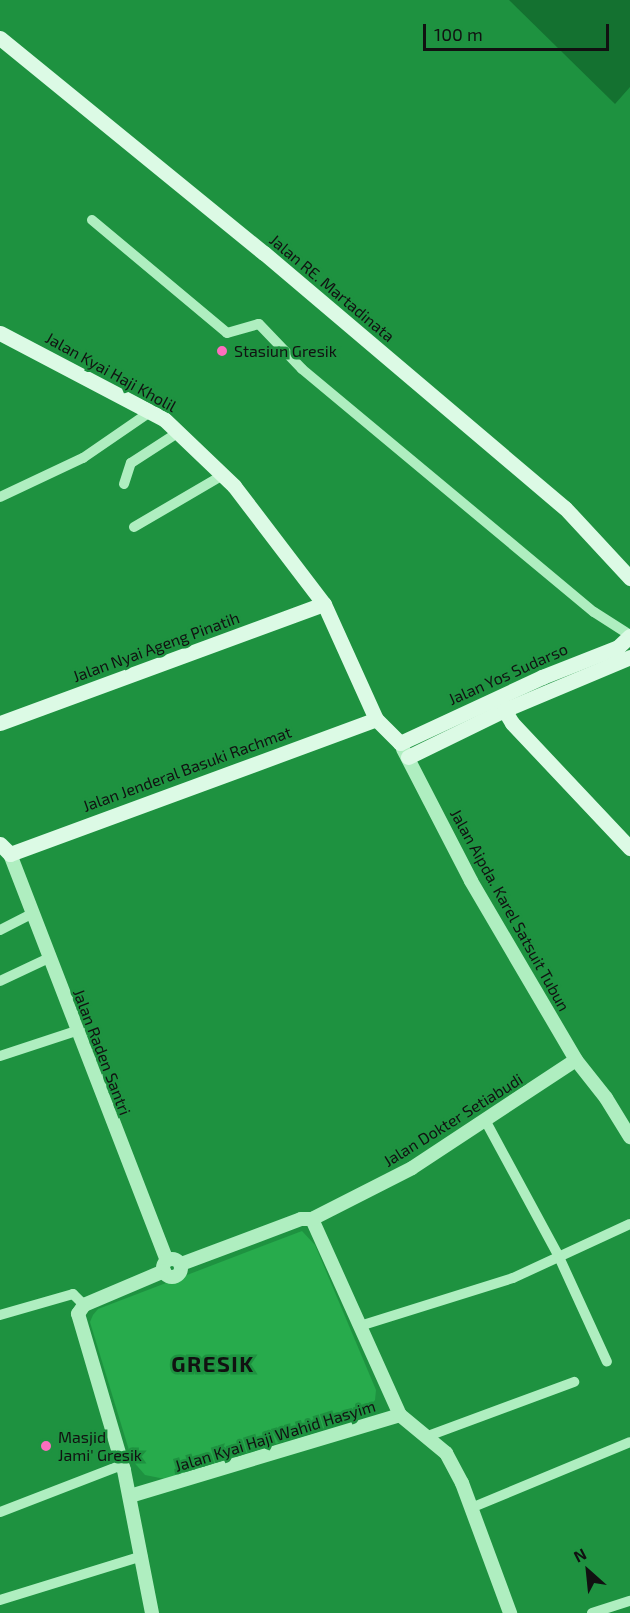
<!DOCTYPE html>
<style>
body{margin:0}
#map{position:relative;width:630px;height:1613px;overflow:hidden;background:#1e9240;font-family:"Exo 2",sans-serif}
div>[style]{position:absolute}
.green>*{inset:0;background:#27ab4c}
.water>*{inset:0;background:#147130}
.minor>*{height:10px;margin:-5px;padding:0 5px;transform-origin:5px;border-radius:5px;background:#afeec0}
.tertiary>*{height:14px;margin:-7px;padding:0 7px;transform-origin:7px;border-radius:7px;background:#afeec0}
.tertiary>.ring{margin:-7px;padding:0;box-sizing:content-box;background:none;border:14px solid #afeec0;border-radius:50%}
.secondary>*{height:15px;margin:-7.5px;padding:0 7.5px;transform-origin:7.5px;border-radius:7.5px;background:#dcfae5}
.dots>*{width:16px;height:16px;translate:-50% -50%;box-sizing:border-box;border:3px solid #1e9240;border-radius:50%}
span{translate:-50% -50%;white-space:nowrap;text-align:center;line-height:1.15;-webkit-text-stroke:5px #1e9240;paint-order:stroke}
.street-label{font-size:16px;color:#111}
.poi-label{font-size:16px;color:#111}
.left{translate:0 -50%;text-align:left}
.district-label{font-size:22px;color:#111;font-weight:700;letter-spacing:1.5px}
.north{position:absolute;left:558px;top:1541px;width:60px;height:60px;-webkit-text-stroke:4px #1e9240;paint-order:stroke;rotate:333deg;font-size:16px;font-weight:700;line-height:24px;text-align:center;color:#111}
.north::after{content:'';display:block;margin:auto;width:21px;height:27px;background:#111;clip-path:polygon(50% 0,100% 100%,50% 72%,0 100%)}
.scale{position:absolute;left:423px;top:24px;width:186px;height:27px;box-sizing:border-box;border:3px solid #111;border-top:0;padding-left:8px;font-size:18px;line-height:21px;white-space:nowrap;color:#111;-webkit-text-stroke:4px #1e9240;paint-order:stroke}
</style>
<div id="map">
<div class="green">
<div style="clip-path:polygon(302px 1231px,315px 1245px,376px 1390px,375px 1400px,360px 1417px,165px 1479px,145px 1475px,132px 1460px,90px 1322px,93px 1315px,98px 1309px)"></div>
</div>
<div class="water">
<div style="clip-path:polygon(509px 0,630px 0,630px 87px,615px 104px)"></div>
</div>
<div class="minor">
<div style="left:92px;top:220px;width:176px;rotate:39.9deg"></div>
<div style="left:227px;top:333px;width:33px;rotate:-16deg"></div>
<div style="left:259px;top:324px;width:62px;rotate:46.3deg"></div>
<div style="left:302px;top:369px;width:380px;rotate:39.8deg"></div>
<div style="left:594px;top:612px;width:43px;rotate:32.6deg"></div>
<div style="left:124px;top:484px;width:22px;rotate:-72deg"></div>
<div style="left:131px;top:463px;width:57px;rotate:-32.9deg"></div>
<div style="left:0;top:497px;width:92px;rotate:-25.2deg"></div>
<div style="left:83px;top:458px;width:81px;rotate:-34.5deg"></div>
<div style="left:134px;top:527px;width:103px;rotate:-30.3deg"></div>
<div style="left:0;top:930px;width:36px;rotate:-27deg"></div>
<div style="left:0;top:981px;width:54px;rotate:-25.1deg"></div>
<div style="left:0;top:1056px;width:80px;rotate:-18.2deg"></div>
<div style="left:485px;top:1120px;width:156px;rotate:61.6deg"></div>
<div style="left:559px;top:1257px;width:115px;rotate:65.4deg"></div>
<div style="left:0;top:1315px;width:76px;rotate:-16deg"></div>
<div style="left:73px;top:1294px;width:16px;rotate:45deg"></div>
<div style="left:363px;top:1325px;width:157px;rotate:-17.4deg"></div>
<div style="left:513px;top:1278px;width:129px;rotate:-24.8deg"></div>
<div style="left:428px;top:1436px;width:156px;rotate:-20.3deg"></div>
<div style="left:471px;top:1508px;width:172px;rotate:-22.5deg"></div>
<div style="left:0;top:1512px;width:131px;rotate:-21.1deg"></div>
<div style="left:0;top:1600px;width:149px;rotate:-17.2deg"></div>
<div style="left:592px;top:1613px;width:40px;rotate:-18deg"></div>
</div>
<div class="tertiary">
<div style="left:403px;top:749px;width:148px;rotate:62.7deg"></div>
<div style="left:471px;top:881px;width:208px;rotate:59.6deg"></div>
<div style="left:576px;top:1060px;width:48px;rotate:51.7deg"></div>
<div style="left:606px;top:1098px;width:46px;rotate:58.4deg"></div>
<div style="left:10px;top:854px;width:435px;rotate:68.9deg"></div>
<div style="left:312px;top:1219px;width:112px;rotate:-27deg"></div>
<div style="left:412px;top:1168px;width:196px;rotate:-33.4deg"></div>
<div class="ring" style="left:163px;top:1259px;width:4px;height:4px"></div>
<div style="left:400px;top:1415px;width:60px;rotate:39.6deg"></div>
<div style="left:446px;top:1453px;width:34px;rotate:62deg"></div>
<div style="left:462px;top:1483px;width:139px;rotate:69.7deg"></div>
<div style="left:130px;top:1496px;width:282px;rotate:-16.7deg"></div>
<div style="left:400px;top:1415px;width:215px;rotate:-114.2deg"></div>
<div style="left:312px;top:1219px;width:11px;rotate:180deg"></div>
<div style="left:301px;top:1219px;width:128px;rotate:159.4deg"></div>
<div style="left:152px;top:1613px;width:146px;rotate:-101.1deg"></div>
<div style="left:124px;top:1470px;width:163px;rotate:-106.4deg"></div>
<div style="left:78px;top:1314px;width:11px;rotate:-56deg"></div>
<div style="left:84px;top:1305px;width:87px;rotate:-23deg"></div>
</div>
<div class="secondary">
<div style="left:0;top:38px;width:340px;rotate:39.2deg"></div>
<div style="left:264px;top:253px;width:394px;rotate:40.3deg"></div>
<div style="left:565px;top:508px;width:96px;rotate:47.1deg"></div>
<div style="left:0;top:333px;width:185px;rotate:27.7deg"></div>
<div style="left:164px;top:419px;width:97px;rotate:43.7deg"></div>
<div style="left:234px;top:486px;width:148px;rotate:52.7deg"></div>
<div style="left:324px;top:604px;width:126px;rotate:65.7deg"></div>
<div style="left:376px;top:719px;width:34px;rotate:45deg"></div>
<div style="left:400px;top:743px;width:157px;rotate:-24.9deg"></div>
<div style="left:542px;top:677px;width:82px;rotate:-21.5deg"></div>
<div style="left:618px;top:647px;width:16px;rotate:-43deg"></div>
<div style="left:500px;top:703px;width:23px;rotate:59deg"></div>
<div style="left:512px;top:723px;width:172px;rotate:46.7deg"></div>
<div style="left:0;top:723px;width:345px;rotate:-20.2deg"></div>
<div style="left:408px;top:757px;width:107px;rotate:-26.1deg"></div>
<div style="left:504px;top:710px;width:137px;rotate:-22.8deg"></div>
<div style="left:0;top:844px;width:14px;rotate:45deg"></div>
<div style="left:10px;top:854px;width:390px;rotate:-20.2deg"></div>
</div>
<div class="dots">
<div style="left:222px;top:351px;background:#fd6ebe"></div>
<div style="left:46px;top:1446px;background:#fd6ebe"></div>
</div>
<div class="street-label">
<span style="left:332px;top:288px;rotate:40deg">Jalan RE. Martadinata</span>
<span style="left:111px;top:372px;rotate:29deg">Jalan Kyai Haji Kholil</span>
<span style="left:156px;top:647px;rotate:-20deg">Jalan Nyai Ageng Pinatih</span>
<span style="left:508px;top:674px;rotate:-24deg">Jalan Yos Sudarso</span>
<span style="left:187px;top:769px;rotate:-20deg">Jalan Jenderal Basuki Rachmat</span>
<span style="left:510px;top:910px;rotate:61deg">Jalan Aipda. Karel Satsuit Tubun</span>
<span style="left:102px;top:1052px;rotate:69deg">Jalan Raden Santri</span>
<span style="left:453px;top:1120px;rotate:-32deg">Jalan Dokter Setiabudi</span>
<span style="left:275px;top:1436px;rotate:-17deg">Jalan Kyai Haji Wahid Hasyim</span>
</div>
<div class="poi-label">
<span class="left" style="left:234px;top:351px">Stasiun Gresik</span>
<span class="left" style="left:58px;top:1446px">Masjid<br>Jami' Gresik</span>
</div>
<div class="district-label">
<span style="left:213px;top:1364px">GRESIK</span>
</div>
<div class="north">N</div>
<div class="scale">100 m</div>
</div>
